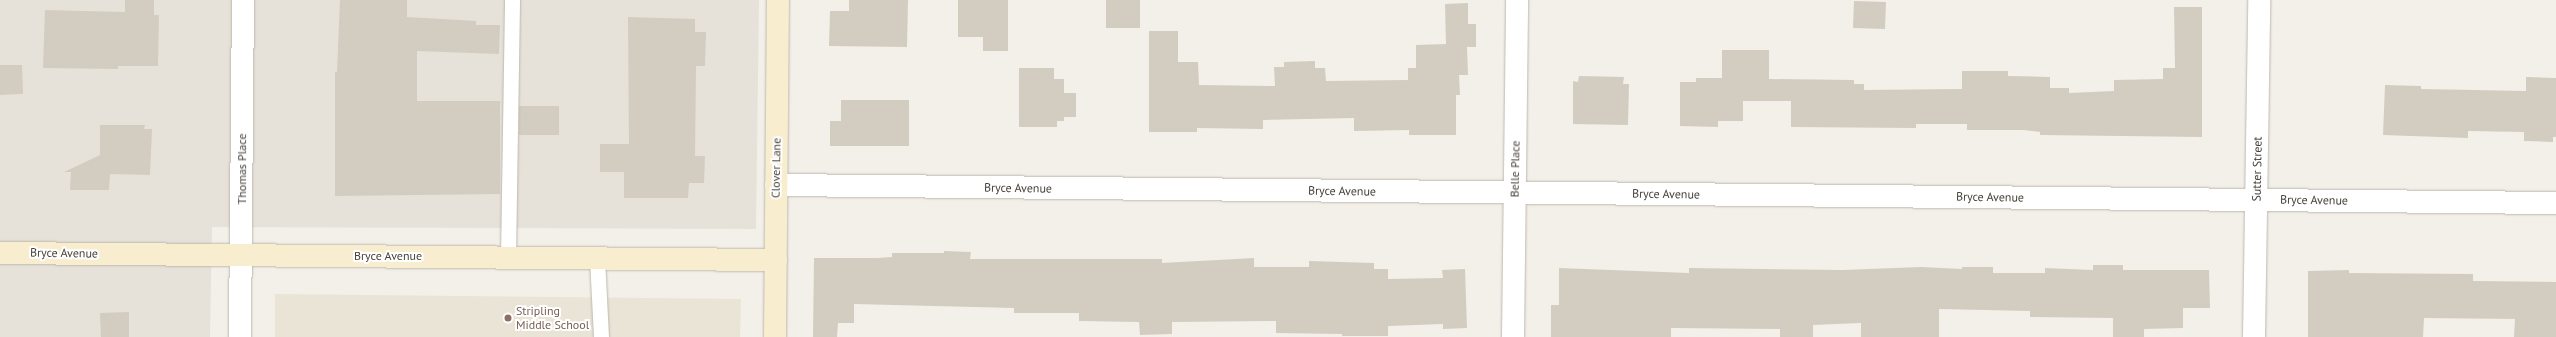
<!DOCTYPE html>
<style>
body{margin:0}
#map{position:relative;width:2556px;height:337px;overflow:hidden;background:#f3f0ea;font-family:"PT Sans",sans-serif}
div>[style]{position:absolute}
.residential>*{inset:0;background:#e6e2d9}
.education>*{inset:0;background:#eae4d6}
.building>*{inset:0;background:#d3ccc1}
.roads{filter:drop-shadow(0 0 1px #beb8ae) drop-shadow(0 0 1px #beb8ae)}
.lane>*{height:15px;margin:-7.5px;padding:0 7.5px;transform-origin:7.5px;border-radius:7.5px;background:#fff}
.street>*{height:22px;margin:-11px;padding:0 11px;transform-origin:11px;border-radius:11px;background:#fff}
.secondary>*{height:22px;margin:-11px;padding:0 11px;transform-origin:11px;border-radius:11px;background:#f8edcf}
.dots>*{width:11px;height:11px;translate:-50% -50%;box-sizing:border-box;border:2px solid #fff;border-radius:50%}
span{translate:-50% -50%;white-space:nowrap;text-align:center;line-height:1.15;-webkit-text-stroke:4px #fff;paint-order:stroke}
.street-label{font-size:12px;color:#464139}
.education-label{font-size:12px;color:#785e54}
.left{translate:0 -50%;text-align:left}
</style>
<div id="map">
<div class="residential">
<div style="clip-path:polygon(0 0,759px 0,756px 229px,212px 227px,210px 337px,0 337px)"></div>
</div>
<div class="education">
<div style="clip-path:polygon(275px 294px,741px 299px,740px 337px,275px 337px)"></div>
</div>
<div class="building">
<div style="clip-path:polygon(125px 0,154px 0,154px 15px,159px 15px,158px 66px,118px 66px,118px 69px,43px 68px,45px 10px,125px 12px)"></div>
<div style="clip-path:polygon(340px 0,407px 0,407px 17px,476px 21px,476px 25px,500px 25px,499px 54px,417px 51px,417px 101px,500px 101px,500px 194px,335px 196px,335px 72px,337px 72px)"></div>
<div style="clip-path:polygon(849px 0,908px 0,907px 47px,829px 46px,830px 11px,849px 11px)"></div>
<div style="clip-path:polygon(958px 0,1008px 0,1008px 51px,983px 51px,983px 37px,958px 37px)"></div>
<div style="clip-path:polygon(1106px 0,1140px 0,1140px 28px,1106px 28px)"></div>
<div style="clip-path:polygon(1854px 1px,1886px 2px,1885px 29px,1853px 28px)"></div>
<div style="clip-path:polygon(1468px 3px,1468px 24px,1476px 24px,1476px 47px,1467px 47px,1468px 75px,1459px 75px,1460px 95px,1456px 95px,1456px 135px,1409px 135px,1409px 130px,1354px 131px,1354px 118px,1263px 120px,1263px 129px,1197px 128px,1197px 132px,1149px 132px,1149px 31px,1178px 31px,1178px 62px,1198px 62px,1199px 85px,1275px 86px,1274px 67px,1284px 67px,1284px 62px,1315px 61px,1315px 68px,1325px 68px,1326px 81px,1408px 80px,1408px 68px,1416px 68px,1416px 45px,1446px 44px,1445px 4px)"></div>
<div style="clip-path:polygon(2174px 7px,2202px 7px,2202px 137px,2040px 135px,2040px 132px,2024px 130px,1967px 130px,1967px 124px,1916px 124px,1916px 128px,1791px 127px,1791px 101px,1743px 101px,1743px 121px,1718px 121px,1718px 127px,1680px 126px,1680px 82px,1696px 82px,1696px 78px,1722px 78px,1722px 50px,1769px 50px,1769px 79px,1854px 80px,1854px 84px,1864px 84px,1864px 90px,1962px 89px,1962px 71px,2008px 71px,2008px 76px,2050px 77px,2050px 88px,2069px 88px,2069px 93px,2114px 91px,2114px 80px,2163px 79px,2163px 68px,2175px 68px)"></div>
<div style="clip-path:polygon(628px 17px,695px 19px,695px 32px,706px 32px,705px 66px,696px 66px,695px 156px,705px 156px,704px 183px,689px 183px,688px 198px,624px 198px,624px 172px,600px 172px,600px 144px,629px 144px)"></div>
<div style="clip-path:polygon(0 65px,22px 65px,23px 94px,0 95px)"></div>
<div style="clip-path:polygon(1019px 68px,1054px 68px,1054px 79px,1064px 79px,1064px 93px,1076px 93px,1076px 117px,1064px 117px,1064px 121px,1057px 121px,1057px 127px,1019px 127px)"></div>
<div style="clip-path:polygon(1579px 76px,1624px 77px,1623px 84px,1629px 84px,1628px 125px,1573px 124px,1573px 81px,1578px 82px)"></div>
<div style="clip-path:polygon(2526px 77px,2556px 78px,2556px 137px,2553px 137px,2553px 142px,2524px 141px,2524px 132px,2468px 131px,2468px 138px,2383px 135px,2385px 85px,2421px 86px,2421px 89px,2526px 91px)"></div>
<div style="clip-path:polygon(841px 100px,909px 100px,909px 146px,830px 146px,830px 121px,841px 121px)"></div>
<div style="clip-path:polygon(519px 106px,559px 106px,559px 135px,519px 135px)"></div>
<div style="clip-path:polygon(100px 125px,145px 125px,144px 129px,152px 129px,150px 175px,110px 174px,109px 190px,70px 190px,71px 172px,64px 172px,100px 155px)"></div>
<div style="clip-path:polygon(944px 251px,971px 252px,970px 259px,1162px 259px,1162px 263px,1254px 258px,1254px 267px,1309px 267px,1309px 261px,1374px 263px,1374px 269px,1388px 269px,1388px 279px,1443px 278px,1442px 270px,1465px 269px,1467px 328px,1443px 329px,1443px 324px,1388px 326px,1388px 336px,1342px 336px,1342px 334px,1276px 333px,1276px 321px,1172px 322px,1172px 334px,1140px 335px,1139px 322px,1079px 321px,1079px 313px,1014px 313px,1014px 308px,854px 304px,854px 323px,838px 323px,837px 337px,813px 337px,814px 258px,877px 258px,892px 257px,892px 253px,944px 253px)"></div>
<div style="clip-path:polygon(2093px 265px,2123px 265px,2123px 270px,2209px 270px,2210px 308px,2183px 308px,2183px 328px,2144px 329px,2144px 337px,2113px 337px,2113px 318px,2030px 317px,2030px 311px,1939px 309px,1939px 337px,1861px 337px,1861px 323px,1813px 325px,1813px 337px,1780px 337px,1780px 329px,1671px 328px,1671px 337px,1551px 337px,1551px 305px,1559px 305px,1559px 268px,1689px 273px,1689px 268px,1843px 270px,1921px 267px,1962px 269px,1962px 267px,1993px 267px,1993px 273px,2045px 273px,2045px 268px,2093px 270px)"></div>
<div style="clip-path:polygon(2349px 270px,2349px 273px,2473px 274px,2473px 281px,2556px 282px,2556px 337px,2514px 337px,2515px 319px,2424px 318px,2423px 337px,2308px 337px,2308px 271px)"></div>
<div style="clip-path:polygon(129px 312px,129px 337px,101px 337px,100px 313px)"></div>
</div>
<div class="roads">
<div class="lane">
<div style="left:508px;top:257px;width:257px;rotate:-89.1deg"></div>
<div style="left:597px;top:258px;width:79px;rotate:87.1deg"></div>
</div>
<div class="street">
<div style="left:776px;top:185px;width:1780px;rotate:0.58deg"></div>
<div style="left:240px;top:337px;width:337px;rotate:-89.5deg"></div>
<div style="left:1513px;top:337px;width:337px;rotate:-89.3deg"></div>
<div style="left:2254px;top:337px;width:337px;rotate:-89.1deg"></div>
</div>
<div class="secondary">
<div style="left:0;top:253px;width:776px;rotate:0.52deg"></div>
<div style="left:775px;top:337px;width:337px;rotate:-89.5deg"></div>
</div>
</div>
<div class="dots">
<div style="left:508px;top:318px;background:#8d6e63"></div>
</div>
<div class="street-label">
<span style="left:776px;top:168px;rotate:-89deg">Clover Lane</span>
<span style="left:242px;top:169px;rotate:-90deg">Thomas Place</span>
<span style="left:1515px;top:169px;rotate:-89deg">Belle Place</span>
<span style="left:2257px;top:169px;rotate:-89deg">Sutter Street</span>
<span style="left:1018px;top:188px;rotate:1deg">Bryce Avenue</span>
<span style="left:1342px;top:191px;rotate:1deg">Bryce Avenue</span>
<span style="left:1666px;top:194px;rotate:1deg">Bryce Avenue</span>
<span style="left:1990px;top:197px;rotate:1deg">Bryce Avenue</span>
<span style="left:2314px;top:200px;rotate:1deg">Bryce Avenue</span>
<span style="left:64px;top:253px;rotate:1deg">Bryce Avenue</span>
<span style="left:388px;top:256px">Bryce Avenue</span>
</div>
<div class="education-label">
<span class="left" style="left:516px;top:318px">Stripling<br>Middle School</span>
</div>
</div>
